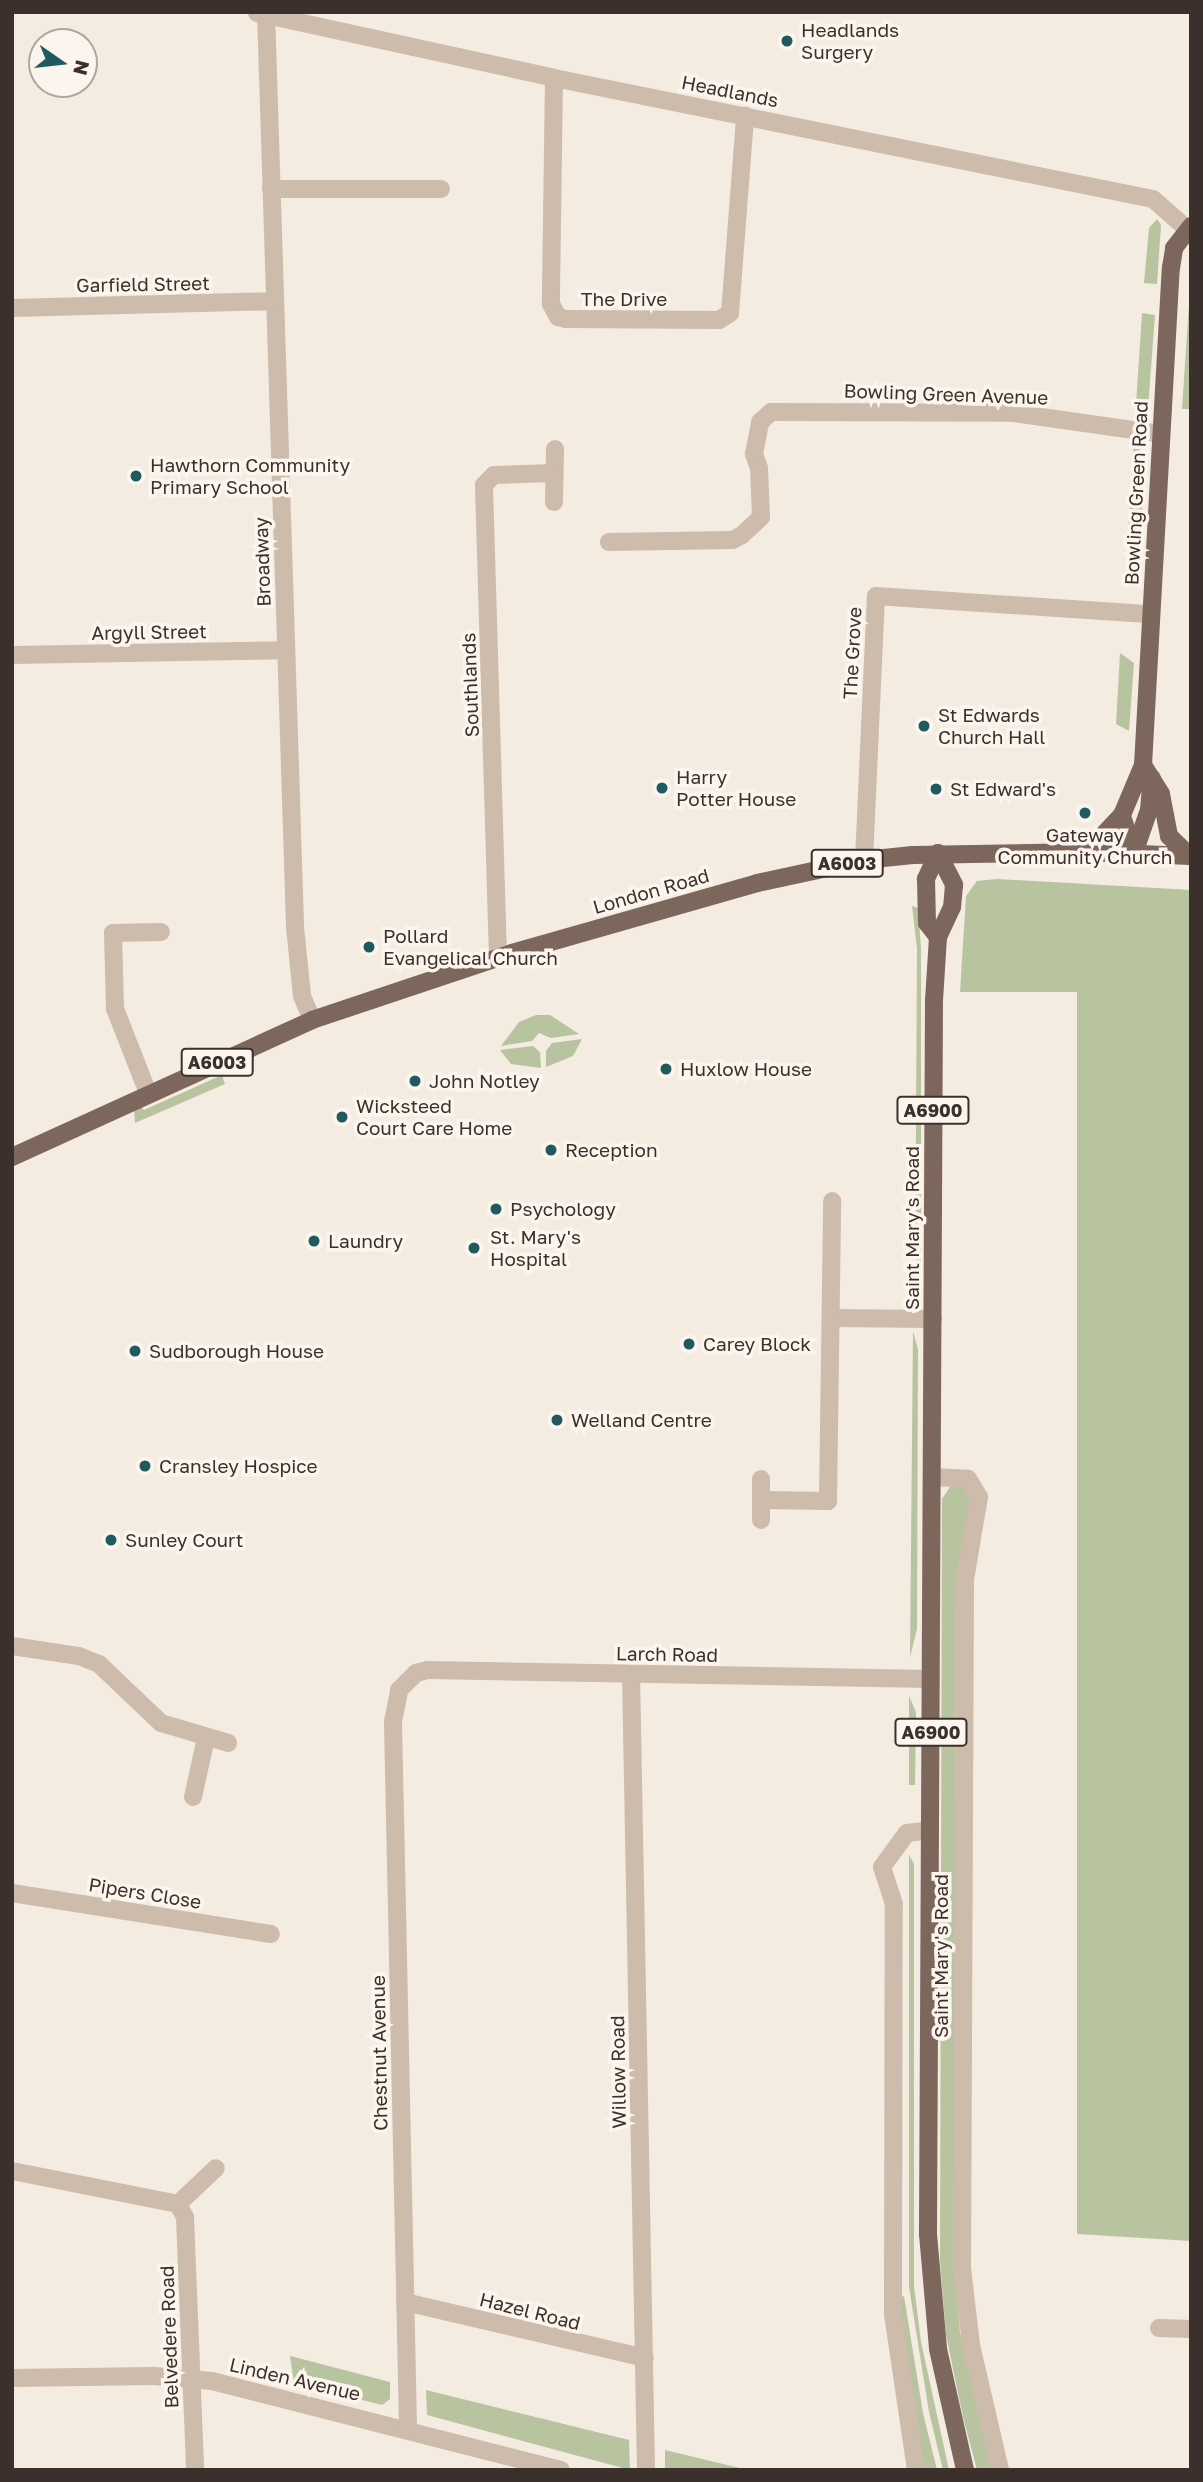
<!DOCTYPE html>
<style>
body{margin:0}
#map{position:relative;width:1203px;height:2482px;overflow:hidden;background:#f4ebe1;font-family:"Golos Text",sans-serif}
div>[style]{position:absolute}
.green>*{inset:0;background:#b8c4a0}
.minor>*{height:18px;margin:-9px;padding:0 9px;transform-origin:9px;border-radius:9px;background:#cdbbac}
.primary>*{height:18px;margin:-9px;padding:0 9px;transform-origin:9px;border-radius:9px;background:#7d675c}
.dots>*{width:19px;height:19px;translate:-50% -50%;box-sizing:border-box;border:4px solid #fbf5ee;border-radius:50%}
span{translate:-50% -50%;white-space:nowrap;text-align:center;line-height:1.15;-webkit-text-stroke:7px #fbf5ee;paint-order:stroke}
.shield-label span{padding:2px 5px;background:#fbf5ee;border:2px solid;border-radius:5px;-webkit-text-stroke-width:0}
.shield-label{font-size:18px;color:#3b302b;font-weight:700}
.poi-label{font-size:19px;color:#3b302b}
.left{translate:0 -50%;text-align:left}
.street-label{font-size:19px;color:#3b302b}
.frame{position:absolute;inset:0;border:14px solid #3b302b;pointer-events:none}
.north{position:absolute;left:28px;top:28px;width:70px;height:70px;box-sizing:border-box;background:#fbf5ee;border:2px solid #aea6a0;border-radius:50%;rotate:104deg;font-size:19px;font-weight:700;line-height:28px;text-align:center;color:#3b302b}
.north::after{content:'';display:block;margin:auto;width:24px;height:32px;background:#1f5a5e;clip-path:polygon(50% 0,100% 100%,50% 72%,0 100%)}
</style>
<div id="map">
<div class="green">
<div style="clip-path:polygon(1157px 219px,1161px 225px,1157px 284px,1144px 283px,1149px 228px)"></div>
<div style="clip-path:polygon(1191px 274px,1191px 409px,1182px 409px)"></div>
<div style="clip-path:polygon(1142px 313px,1155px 315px,1148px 408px,1135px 420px)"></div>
<div style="clip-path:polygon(1134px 441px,1146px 458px,1140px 539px,1127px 548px)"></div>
<div style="clip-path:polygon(1120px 653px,1134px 663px,1129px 731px,1116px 724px)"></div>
<div style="clip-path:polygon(997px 879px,1191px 890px,1191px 2241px,1077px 2234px,1077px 992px,960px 992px,966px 896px,977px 881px)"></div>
<div style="clip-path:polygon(912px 906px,918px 908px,921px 948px,921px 1290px,915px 1303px,917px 948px)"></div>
<div style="clip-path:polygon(536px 1015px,550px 1015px,579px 1034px,551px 1038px,539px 1033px,532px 1041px,501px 1046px,519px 1022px)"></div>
<div style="clip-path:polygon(582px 1039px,573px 1056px,546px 1067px,546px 1051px,552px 1043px)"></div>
<div style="clip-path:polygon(533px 1046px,540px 1052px,541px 1068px,511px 1064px,500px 1050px)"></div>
<div style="clip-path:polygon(222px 1075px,225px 1084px,135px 1123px,134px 1109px,141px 1106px,144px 1110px)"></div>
<div style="clip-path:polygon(913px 1331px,918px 1349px,917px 1629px,910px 1657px)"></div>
<div style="clip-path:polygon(961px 1486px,968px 1490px,971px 1504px,956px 1579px,954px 2267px,960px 2332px,992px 2470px,977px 2470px,963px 2417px,946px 2335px,940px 2262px,942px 1499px,950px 1487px)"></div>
<div style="clip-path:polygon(909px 1696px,916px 1712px,915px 1785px,909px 1785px)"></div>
<div style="clip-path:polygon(909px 1855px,914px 1864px,914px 2286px,921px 2342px,949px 2470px,943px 2470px,929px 2412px,909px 2287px)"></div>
<div style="clip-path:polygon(904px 2296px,923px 2413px,937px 2470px,923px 2470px,899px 2298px)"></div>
<div style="clip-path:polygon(290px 2356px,390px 2382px,390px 2399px,382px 2405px,294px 2383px)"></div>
<div style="clip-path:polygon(426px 2390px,629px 2440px,630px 2470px,427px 2415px)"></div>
<div style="clip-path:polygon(665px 2450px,748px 2470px,665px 2470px)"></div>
</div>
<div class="minor">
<div style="left:266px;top:12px;width:915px;rotate:88.18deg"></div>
<div style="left:295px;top:927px;width:69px;rotate:84.2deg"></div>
<div style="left:302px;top:996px;width:26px;rotate:67deg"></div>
<div style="left:257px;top:13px;width:304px;rotate:12.3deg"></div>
<div style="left:554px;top:78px;width:611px;rotate:11.42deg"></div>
<div style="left:1153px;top:199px;width:44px;rotate:41.3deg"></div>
<div style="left:554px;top:78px;width:226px;rotate:90.8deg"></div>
<div style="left:551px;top:304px;width:15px;rotate:62deg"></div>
<div style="left:558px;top:317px;width:8px;rotate:14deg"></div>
<div style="left:566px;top:319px;width:153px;rotate:0.4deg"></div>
<div style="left:719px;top:320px;width:13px;rotate:-32deg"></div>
<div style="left:730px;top:313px;width:198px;rotate:-85.6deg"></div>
<div style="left:271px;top:189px;width:170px"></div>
<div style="left:12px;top:308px;width:262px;rotate:-1.5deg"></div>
<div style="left:554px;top:502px;width:53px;rotate:-88.9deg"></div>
<div style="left:609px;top:542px;width:124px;rotate:-0.9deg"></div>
<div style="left:733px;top:540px;width:10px;rotate:-29deg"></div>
<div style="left:742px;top:535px;width:26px;rotate:-43deg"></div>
<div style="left:761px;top:517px;width:49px;rotate:-92.3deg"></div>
<div style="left:759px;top:468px;width:15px;rotate:-110deg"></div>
<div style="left:754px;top:454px;width:33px;rotate:-79deg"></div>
<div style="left:760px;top:422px;width:15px;rotate:-42deg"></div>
<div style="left:771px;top:412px;width:243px;rotate:0.2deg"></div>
<div style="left:1014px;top:413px;width:148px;rotate:8.1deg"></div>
<div style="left:12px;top:655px;width:274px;rotate:-1deg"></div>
<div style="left:864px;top:860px;width:264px;rotate:-87.4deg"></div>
<div style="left:876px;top:596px;width:275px;rotate:3.8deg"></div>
<div style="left:498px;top:958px;width:473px;rotate:-91.7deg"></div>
<div style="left:484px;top:485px;width:14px;rotate:-45deg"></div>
<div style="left:494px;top:475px;width:60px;rotate:-1.9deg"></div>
<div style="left:148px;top:1093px;width:90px;rotate:-111.4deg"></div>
<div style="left:115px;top:1009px;width:76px;rotate:-91.5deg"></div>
<div style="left:113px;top:933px;width:48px;rotate:-1.2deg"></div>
<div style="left:833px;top:1318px;width:100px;rotate:0.6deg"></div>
<div style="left:933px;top:1477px;width:35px;rotate:3deg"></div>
<div style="left:968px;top:1479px;width:21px;rotate:59deg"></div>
<div style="left:979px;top:1497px;width:84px;rotate:99.6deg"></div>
<div style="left:965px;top:1580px;width:688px;rotate:90.25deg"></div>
<div style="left:962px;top:2268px;width:78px;rotate:83.3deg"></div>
<div style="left:971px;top:2345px;width:128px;rotate:76.9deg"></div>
<div style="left:761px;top:1500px;width:67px;rotate:0.9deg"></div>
<div style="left:828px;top:1501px;width:300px;rotate:-89.2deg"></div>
<div style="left:761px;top:1520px;width:41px;rotate:-90deg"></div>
<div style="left:12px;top:1646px;width:68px;rotate:8.5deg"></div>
<div style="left:79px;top:1656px;width:22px;rotate:22deg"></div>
<div style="left:99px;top:1664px;width:86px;rotate:43.6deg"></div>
<div style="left:161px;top:1723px;width:70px;rotate:16.6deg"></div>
<div style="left:631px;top:1674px;width:796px;rotate:88.92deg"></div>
<div style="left:193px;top:1797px;width:60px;rotate:-77.6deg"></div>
<div style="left:12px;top:1893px;width:262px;rotate:9deg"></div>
<div style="left:12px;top:2171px;width:169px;rotate:11.2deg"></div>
<div style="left:178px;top:2204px;width:15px;rotate:62deg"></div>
<div style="left:185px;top:2217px;width:253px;rotate:87.7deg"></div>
<div style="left:178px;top:2204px;width:52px;rotate:-43.5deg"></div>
<div style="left:405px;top:2302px;width:246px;rotate:13.1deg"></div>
<div style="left:1159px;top:2328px;width:32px;rotate:2deg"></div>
<div style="left:12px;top:2378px;width:142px;rotate:-0.8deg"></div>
<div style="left:154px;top:2376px;width:58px;rotate:4.9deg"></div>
<div style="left:212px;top:2381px;width:360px;rotate:14.3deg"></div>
<div style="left:408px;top:2427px;width:705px;rotate:-91.22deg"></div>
<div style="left:393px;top:1722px;width:33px;rotate:-79deg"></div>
<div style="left:399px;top:1690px;width:24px;rotate:-45deg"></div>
<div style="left:416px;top:1673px;width:12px;rotate:-14deg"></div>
<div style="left:428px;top:1670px;width:503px;rotate:1.03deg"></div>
<div style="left:916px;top:2470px;width:158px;rotate:-98.4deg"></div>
<div style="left:893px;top:2314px;width:410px;rotate:-89.9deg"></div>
<div style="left:894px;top:1904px;width:39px;rotate:-108deg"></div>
<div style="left:882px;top:1867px;width:42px;rotate:-53.7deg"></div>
<div style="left:907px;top:1833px;width:23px;rotate:-7deg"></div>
</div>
<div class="primary">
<div style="left:1143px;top:765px;width:34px;rotate:58deg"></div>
<div style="left:1161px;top:794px;width:43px;rotate:79.2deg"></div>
<div style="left:1169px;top:836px;width:29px;rotate:44deg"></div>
<div style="left:1087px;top:852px;width:51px;rotate:-46.6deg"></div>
<div style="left:938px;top:853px;width:36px;rotate:63deg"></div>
<div style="left:954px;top:885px;width:22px;rotate:95deg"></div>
<div style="left:952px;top:907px;width:33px;rotate:115deg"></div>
<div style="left:938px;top:937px;width:63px;rotate:93.6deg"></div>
<div style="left:934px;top:1000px;width:1234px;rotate:90.28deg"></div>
<div style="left:928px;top:2234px;width:115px;rotate:85deg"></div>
<div style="left:938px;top:2349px;width:124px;rotate:77.4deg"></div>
<div style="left:938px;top:853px;width:29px;rotate:115deg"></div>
<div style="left:926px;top:879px;width:44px;rotate:88.7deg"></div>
<div style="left:927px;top:923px;width:18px;rotate:52deg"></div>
<div style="left:1134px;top:853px;width:40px;rotate:-108deg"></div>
<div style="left:1122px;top:815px;width:54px;rotate:-67.2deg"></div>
<div style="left:1143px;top:765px;width:498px;rotate:-86.8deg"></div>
<div style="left:1171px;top:268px;width:20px;rotate:-81deg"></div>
<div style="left:1174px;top:248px;width:28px;rotate:-52deg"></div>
<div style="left:1134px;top:853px;width:46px;rotate:-70.8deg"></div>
<div style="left:1149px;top:810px;width:32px;rotate:-85deg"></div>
<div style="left:12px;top:1157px;width:330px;rotate:-24.5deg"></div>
<div style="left:312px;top:1020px;width:211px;rotate:-18.5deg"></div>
<div style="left:512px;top:953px;width:255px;rotate:-15.9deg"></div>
<div style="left:757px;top:883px;width:109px;rotate:-12.1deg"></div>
<div style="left:864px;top:860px;width:49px;rotate:-5.8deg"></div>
<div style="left:913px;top:855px;width:174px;rotate:-1deg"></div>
<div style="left:1087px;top:852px;width:104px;rotate:2.2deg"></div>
</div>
<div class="dots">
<div style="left:787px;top:41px;background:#1f5a5e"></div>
<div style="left:136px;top:476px;background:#1f5a5e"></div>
<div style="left:924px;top:726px;background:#1f5a5e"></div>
<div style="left:662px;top:788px;background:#1f5a5e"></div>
<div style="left:936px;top:789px;background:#1f5a5e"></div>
<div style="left:1085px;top:813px;background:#1f5a5e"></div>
<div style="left:369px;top:947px;background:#1f5a5e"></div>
<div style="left:666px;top:1069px;background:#1f5a5e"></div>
<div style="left:415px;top:1081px;background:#1f5a5e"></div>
<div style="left:342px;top:1117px;background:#1f5a5e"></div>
<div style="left:551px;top:1150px;background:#1f5a5e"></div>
<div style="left:496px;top:1209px;background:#1f5a5e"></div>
<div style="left:314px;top:1241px;background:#1f5a5e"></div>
<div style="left:474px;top:1248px;background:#1f5a5e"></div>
<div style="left:689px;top:1344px;background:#1f5a5e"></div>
<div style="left:135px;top:1351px;background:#1f5a5e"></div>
<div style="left:557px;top:1420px;background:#1f5a5e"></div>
<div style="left:145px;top:1466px;background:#1f5a5e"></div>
<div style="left:111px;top:1540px;background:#1f5a5e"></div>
</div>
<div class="shield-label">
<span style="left:847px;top:863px">A6003</span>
<span style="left:217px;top:1062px">A6003</span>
<span style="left:933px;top:1110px">A6900</span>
<span style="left:931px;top:1732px">A6900</span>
</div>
<div class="poi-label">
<span class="left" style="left:801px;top:41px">Headlands<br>Surgery</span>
<span class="left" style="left:150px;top:476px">Hawthorn Community<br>Primary School</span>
<span class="left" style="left:938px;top:726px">St Edwards<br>Church Hall</span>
<span class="left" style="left:676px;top:788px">Harry<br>Potter House</span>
<span class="left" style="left:950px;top:789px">St Edward's</span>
<span style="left:1085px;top:846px">Gateway<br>Community Church</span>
<span class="left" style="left:383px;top:947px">Pollard<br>Evangelical Church</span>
<span class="left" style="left:680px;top:1069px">Huxlow House</span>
<span class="left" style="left:429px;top:1081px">John Notley</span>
<span class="left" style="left:356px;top:1117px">Wicksteed<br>Court Care Home</span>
<span class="left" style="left:565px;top:1150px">Reception</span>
<span class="left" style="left:510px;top:1209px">Psychology</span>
<span class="left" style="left:490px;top:1248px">St. Mary's<br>Hospital</span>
<span class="left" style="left:328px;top:1241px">Laundry</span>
<span class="left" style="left:703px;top:1344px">Carey Block</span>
<span class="left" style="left:149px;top:1351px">Sudborough House</span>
<span class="left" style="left:571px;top:1420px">Welland Centre</span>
<span class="left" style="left:159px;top:1466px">Cransley Hospice</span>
<span class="left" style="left:125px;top:1540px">Sunley Court</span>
</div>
<div class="street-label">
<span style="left:730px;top:91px;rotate:11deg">Headlands</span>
<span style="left:143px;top:284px;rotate:-1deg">Garfield Street</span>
<span style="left:624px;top:299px">The Drive</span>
<span style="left:946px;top:394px;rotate:2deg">Bowling Green Avenue</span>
<span style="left:1136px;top:493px;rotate:-87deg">Bowling Green Road</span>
<span style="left:262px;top:562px;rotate:-92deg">Broadway</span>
<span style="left:149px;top:632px;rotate:-1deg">Argyll Street</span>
<span style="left:852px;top:653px;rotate:-87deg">The Grove</span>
<span style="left:470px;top:685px;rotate:-92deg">Southlands</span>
<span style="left:651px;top:891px;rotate:-16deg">London Road</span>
<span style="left:912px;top:1228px;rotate:-90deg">Saint Mary's Road</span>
<span style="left:667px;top:1654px;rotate:1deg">Larch Road</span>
<span style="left:145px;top:1893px;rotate:9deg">Pipers Close</span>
<span style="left:941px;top:1956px;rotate:-90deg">Saint Mary's Road</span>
<span style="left:379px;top:2053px;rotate:-91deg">Chestnut Avenue</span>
<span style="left:618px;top:2072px;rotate:-91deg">Willow Road</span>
<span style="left:530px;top:2311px;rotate:14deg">Hazel Road</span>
<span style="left:169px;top:2337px;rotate:-92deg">Belvedere Road</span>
<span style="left:295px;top:2379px;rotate:13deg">Linden Avenue</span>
</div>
<div class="frame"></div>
<div class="north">N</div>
</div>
